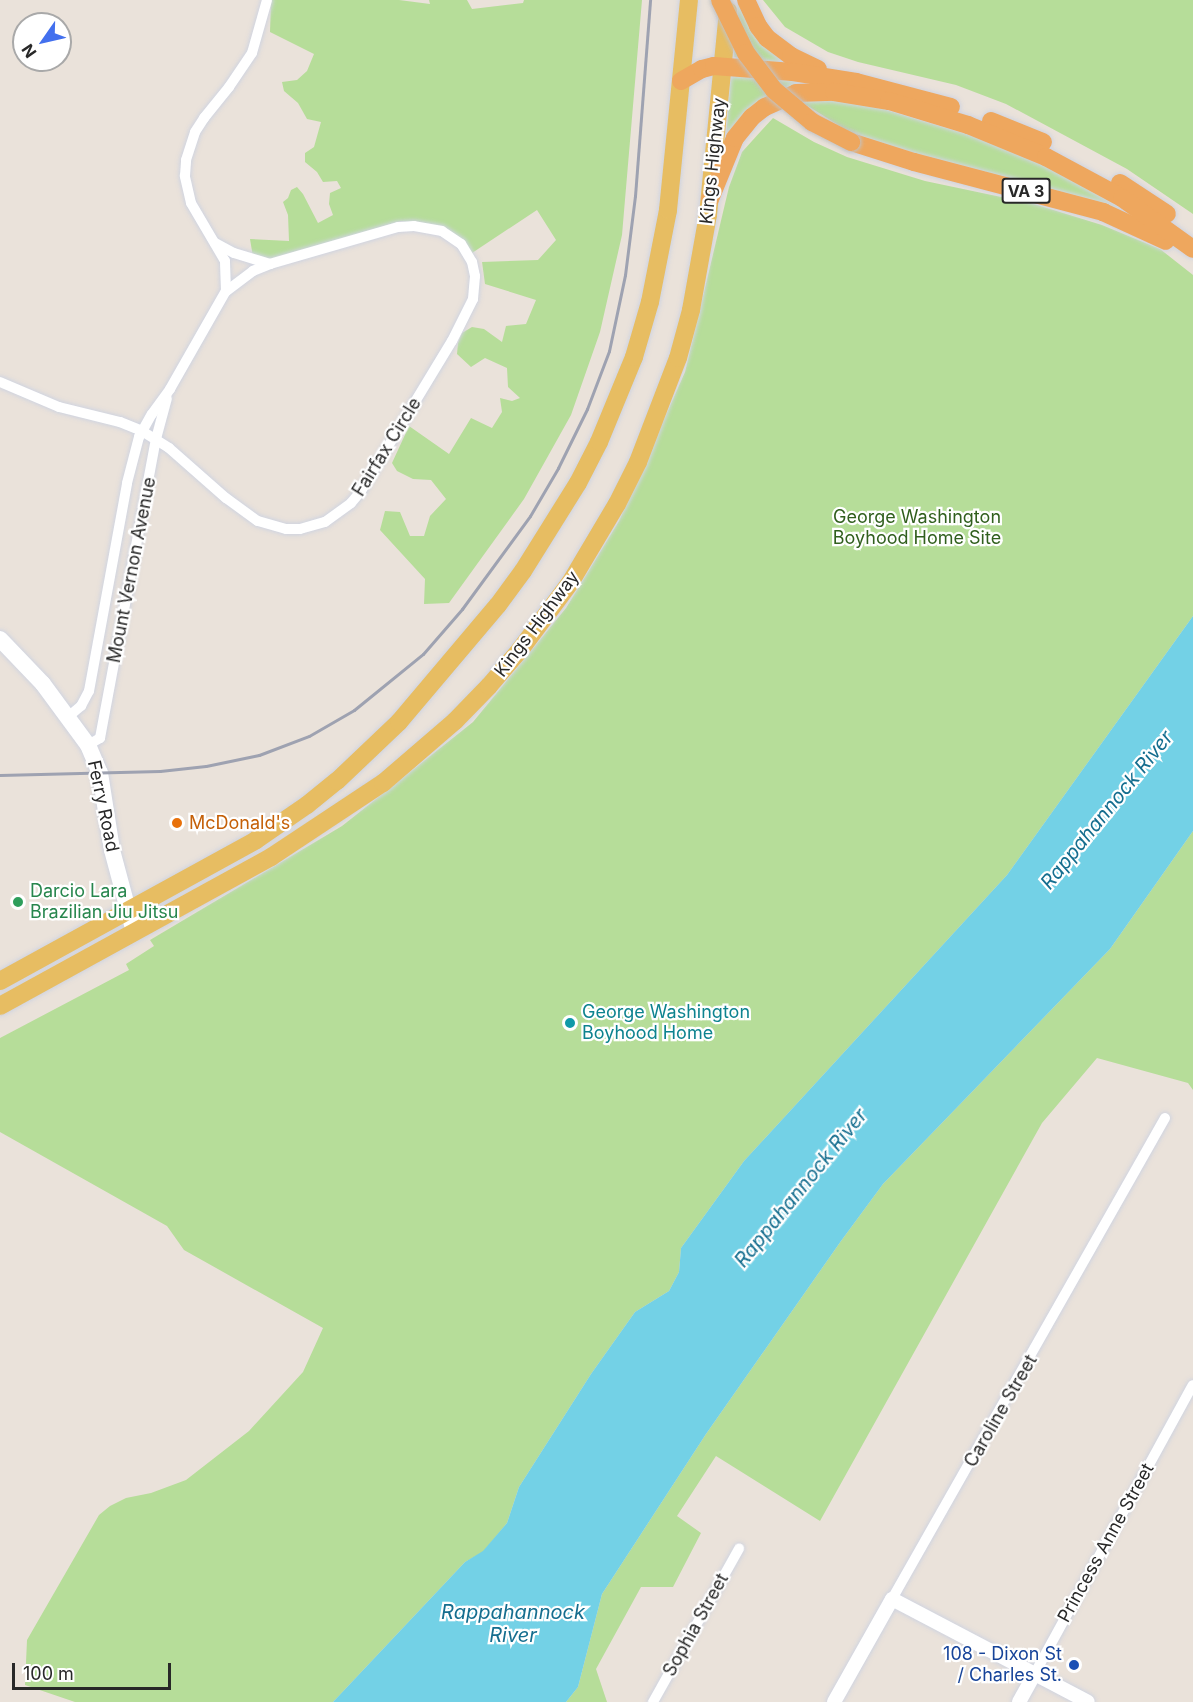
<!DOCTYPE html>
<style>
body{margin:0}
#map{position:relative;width:1193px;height:1702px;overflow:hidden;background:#eae2da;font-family:Inter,sans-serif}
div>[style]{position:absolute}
.green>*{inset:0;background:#b6dd99}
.water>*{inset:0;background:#73d1e6}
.roads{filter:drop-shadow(0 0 2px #d0d4e0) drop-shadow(0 0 2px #d0d4e0)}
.minor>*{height:10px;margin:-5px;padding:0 5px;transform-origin:5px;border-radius:5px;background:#fff}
.tertiary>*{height:14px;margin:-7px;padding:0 7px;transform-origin:7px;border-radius:7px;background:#fff}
.secondary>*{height:16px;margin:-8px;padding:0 8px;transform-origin:8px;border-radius:8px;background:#fff}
.primary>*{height:18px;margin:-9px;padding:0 9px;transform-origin:9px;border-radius:9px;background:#e7bd62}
.trunk>*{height:18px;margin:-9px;padding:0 9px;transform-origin:9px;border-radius:9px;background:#eea75e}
.rail>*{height:3px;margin:-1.5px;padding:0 1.5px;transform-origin:1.5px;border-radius:1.5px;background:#9ea2b1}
.bridges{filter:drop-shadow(0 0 2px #c3c3c3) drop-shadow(0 0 2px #c3c3c3)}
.trunk-bridge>*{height:18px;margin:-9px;padding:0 9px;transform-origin:9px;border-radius:9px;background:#eea75e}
.dots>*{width:16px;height:16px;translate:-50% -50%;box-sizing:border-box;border:3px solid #fff;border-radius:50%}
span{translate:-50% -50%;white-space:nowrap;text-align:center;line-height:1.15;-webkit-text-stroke:4.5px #fff;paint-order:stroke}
.shield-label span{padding:2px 4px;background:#fff;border:2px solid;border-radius:4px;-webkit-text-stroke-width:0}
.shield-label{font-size:16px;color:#282828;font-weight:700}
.street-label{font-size:18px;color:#282828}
.park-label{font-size:18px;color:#305f1d}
.food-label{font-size:18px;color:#c56008}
.left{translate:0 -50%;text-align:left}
.leisure-label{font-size:18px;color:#27864d}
.culture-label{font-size:18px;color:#0d838f}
.transit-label{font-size:18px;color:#164399}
.right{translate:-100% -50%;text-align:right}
.water-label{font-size:20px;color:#156e8f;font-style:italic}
.north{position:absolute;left:12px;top:12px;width:60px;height:60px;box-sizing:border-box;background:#fff;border:2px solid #a9a9a9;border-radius:50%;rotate:236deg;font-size:16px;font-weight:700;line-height:24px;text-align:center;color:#282828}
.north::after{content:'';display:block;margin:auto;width:21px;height:27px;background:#4370ee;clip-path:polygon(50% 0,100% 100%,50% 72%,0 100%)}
.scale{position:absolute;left:12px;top:1663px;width:159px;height:27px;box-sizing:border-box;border:3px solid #282828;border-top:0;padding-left:8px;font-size:18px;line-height:21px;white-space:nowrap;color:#282828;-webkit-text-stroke:4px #fff;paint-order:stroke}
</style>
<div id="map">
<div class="green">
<div style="clip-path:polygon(271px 0,399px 0,430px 4px,429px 0,467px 0,472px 9px,523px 3px,524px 0,642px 0,622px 235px,600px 332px,571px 415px,524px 499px,449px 603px,424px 604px,425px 579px,380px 530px,385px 511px,400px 512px,410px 536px,424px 536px,430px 516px,446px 499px,431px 480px,413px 479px,397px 471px,392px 463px,409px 426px,449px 454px,471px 418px,492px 428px,502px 412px,500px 398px,512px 401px,520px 398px,508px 387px,507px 368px,485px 358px,471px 367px,457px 354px,458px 343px,462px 333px,472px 327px,484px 329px,502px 342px,506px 326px,526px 324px,536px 300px,485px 284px,482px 262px,538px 260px,556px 240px,537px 210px,472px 253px,446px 228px,401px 221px,273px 260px,253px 257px,250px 239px,289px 241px,288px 215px,283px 202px,288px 198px,291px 190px,297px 187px,303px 194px,318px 223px,333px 215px,329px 204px,330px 193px,341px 188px,337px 181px,323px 182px,317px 172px,305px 162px,305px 153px,314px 147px,321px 122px,307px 119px,298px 103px,284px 91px,282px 82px,297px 80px,307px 71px,314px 54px,270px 32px)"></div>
<div style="clip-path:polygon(763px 0,1193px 0,1193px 214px,1127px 169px,1006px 104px,956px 85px,858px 62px,828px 52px,785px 27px)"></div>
<div style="clip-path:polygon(738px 1px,790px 64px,734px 57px)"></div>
<div style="clip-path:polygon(731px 73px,817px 83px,726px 137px)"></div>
<div style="clip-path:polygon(815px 98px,870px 105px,986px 140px,1050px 168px,1129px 213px,1127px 216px,854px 135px,800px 101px)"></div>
<div style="clip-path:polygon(773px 118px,814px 142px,847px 157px,925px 181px,1034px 204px,1102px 225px,1160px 249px,1193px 275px,1193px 616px,1007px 875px,744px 1161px,681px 1248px,679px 1272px,669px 1291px,635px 1312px,591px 1374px,519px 1487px,507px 1523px,483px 1552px,465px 1562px,333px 1702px,75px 1702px,25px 1685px,27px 1640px,99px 1515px,110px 1506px,126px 1498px,151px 1493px,186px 1480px,249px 1431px,303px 1372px,323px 1328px,184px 1250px,167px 1226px,0 1132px,0 1038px,129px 970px,126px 964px,154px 946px,150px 940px,342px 826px,473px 722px,566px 608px,619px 521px,685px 372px,729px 187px,742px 152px)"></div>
<div style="clip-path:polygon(1193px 831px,1193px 1090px,1188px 1083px,1097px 1058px,1042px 1123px,820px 1521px,716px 1456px,677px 1516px,701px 1533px,673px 1587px,641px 1587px,596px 1669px,607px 1702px,566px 1702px,578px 1687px,602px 1594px,706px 1434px,841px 1241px,883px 1184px,1110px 949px)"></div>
</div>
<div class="water">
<div style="clip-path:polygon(1193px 616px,1193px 831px,1110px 949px,883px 1184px,841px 1241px,706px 1434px,602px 1594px,578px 1687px,566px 1702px,333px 1702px,465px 1562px,483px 1551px,507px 1523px,519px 1487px,591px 1374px,635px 1312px,669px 1291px,679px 1272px,681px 1248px,744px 1161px,1007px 875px)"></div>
</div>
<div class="roads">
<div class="minor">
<div style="left:215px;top:243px;width:21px;rotate:28deg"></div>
<div style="left:234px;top:253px;width:38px;rotate:17deg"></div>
<div style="left:0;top:382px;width:64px;rotate:23deg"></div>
<div style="left:59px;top:407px;width:63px;rotate:13.8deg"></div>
<div style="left:120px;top:422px;width:24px;rotate:22deg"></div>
<div style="left:142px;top:431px;width:32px;rotate:32deg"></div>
<div style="left:169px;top:448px;width:76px;rotate:41.3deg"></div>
<div style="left:226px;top:498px;width:39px;rotate:36deg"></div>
<div style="left:258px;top:521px;width:29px;rotate:16deg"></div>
<div style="left:286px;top:529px;width:14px"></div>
<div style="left:300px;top:529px;width:26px;rotate:-16deg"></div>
<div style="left:325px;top:522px;width:32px;rotate:-36deg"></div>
<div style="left:351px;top:503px;width:16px;rotate:-50deg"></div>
<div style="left:361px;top:491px;width:175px;rotate:-58.8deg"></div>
<div style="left:452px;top:341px;width:47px;rotate:-63.4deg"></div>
<div style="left:473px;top:299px;width:23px;rotate:-85deg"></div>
<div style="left:475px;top:276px;width:14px;rotate:-102deg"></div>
<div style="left:472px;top:262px;width:21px;rotate:-121deg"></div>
<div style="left:461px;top:244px;width:23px;rotate:-146deg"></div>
<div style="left:442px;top:231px;width:28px;rotate:-170deg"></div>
<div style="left:414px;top:226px;width:16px;rotate:176deg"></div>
<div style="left:398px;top:227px;width:133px;rotate:163.9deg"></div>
<div style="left:270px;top:264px;width:18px;rotate:158deg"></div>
<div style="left:253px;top:271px;width:34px;rotate:143deg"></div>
<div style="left:69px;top:716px;width:16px;rotate:-40deg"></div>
<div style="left:81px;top:706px;width:17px;rotate:-62deg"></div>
<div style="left:89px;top:691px;width:211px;rotate:-79.6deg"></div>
<div style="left:127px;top:483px;width:48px;rotate:-75.4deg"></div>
<div style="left:139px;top:437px;width:26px;rotate:-61deg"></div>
<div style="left:152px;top:414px;width:31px;rotate:-54deg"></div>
<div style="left:170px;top:389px;width:113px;rotate:-60.3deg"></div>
<div style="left:226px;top:291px;width:30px;rotate:-92deg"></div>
<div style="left:225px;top:261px;width:67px;rotate:-120.4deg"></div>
<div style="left:191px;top:203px;width:28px;rotate:-103deg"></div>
<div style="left:185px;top:176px;width:16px;rotate:-86deg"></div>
<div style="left:186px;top:160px;width:29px;rotate:-72deg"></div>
<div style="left:195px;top:132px;width:17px;rotate:-57deg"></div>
<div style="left:204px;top:118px;width:40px;rotate:-51deg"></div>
<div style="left:229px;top:87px;width:41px;rotate:-55.9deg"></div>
<div style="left:252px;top:53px;width:55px;rotate:-74.2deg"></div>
<div style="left:88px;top:745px;width:14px;rotate:-30deg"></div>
<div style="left:100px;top:738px;width:304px;rotate:-79.4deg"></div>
<div style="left:156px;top:439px;width:42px;rotate:-75deg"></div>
<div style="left:892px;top:1599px;width:553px;rotate:-60.42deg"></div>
<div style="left:1035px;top:1673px;width:328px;rotate:-61.3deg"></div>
<div style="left:653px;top:1702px;width:176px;rotate:-60.7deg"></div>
</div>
<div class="tertiary">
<div style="left:834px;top:1702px;width:118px;rotate:-60.6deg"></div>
<div style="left:892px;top:1599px;width:221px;rotate:27.7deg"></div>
<div style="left:1019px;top:1702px;width:33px;rotate:-61deg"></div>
</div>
<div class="secondary">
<div style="left:0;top:639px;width:62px;rotate:46.3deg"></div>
<div style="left:43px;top:684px;width:76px;rotate:53.6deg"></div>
<div style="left:88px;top:745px;width:30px;rotate:67deg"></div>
<div style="left:100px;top:773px;width:78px;rotate:81.1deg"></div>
<div style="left:112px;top:850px;width:85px;rotate:75deg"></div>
</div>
<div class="primary">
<div style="left:0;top:981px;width:292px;rotate:-28.8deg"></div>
<div style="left:256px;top:840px;width:62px;rotate:-34.5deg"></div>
<div style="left:307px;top:805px;width:38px;rotate:-39deg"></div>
<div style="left:337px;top:781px;width:86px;rotate:-43.6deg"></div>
<div style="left:399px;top:722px;width:153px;rotate:-49.8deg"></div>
<div style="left:498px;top:605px;width:42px;rotate:-53.7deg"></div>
<div style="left:523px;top:571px;width:104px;rotate:-58deg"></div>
<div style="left:578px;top:483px;width:46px;rotate:-62.9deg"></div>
<div style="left:599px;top:442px;width:92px;rotate:-67.6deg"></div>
<div style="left:634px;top:357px;width:57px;rotate:-73.8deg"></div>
<div style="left:650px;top:302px;width:94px;rotate:-78.9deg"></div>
<div style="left:668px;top:210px;width:211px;rotate:-84.3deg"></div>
<div style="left:0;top:1006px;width:309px;rotate:-28.8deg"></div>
<div style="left:271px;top:857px;width:134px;rotate:-33.5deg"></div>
<div style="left:383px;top:783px;width:95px;rotate:-40.7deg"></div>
<div style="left:455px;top:721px;width:49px;rotate:-45.8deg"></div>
<div style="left:489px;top:686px;width:48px;rotate:-49.3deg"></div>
<div style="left:520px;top:650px;width:84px;rotate:-53.3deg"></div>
<div style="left:570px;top:583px;width:92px;rotate:-59.3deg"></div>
<div style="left:617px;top:504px;width:47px;rotate:-63.4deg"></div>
<div style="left:638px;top:462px;width:111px;rotate:-69deg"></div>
<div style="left:678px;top:358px;width:50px;rotate:-74.8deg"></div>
<div style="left:691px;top:310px;width:97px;rotate:-79.9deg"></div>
<div style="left:708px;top:215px;width:205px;rotate:-84.4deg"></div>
</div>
<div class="trunk">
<div style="left:746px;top:0;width:29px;rotate:65deg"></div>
<div style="left:758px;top:26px;width:15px;rotate:53deg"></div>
<div style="left:767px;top:38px;width:30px;rotate:37deg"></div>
<div style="left:791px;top:56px;width:30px;rotate:26deg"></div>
<div style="left:681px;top:81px;width:24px;rotate:-30deg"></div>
<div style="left:702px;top:69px;width:12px;rotate:-14deg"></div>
<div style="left:714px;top:66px;width:79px;rotate:4.3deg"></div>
<div style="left:793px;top:72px;width:64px;rotate:9deg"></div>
<div style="left:856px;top:82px;width:98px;rotate:14.7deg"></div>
<div style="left:991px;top:121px;width:56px;rotate:22deg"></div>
<div style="left:851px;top:142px;width:66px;rotate:17.6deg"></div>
<div style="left:914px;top:162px;width:196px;rotate:14.8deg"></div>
<div style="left:1103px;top:212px;width:69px;rotate:24.7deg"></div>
<div style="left:1120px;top:183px;width:56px;rotate:33.4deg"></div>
<div style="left:710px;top:199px;width:66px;rotate:-67.7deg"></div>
<div style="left:735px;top:138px;width:27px;rotate:-51deg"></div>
<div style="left:752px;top:117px;width:16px;rotate:-38deg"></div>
<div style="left:765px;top:107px;width:34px;rotate:-24deg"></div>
<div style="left:796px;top:93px;width:38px;rotate:-2deg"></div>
<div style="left:834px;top:92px;width:56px;rotate:9.3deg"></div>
<div style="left:889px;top:101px;width:83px;rotate:16.9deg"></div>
<div style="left:968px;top:125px;width:84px;rotate:22.3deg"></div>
<div style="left:1046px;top:157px;width:86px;rotate:28.3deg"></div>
<div style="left:1122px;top:198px;width:87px;rotate:35.7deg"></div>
</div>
</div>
<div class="rail">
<div style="left:0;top:775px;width:160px;rotate:-1.4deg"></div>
<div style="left:160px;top:771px;width:46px;rotate:-6.2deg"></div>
<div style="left:206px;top:766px;width:54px;rotate:-11.7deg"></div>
<div style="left:259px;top:755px;width:53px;rotate:-20.8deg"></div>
<div style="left:309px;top:736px;width:52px;rotate:-30deg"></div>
<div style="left:354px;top:710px;width:89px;rotate:-39.1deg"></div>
<div style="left:423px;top:654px;width:60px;rotate:-49.1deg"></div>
<div style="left:462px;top:609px;width:115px;rotate:-53.8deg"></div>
<div style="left:530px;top:516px;width:56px;rotate:-59.7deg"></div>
<div style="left:558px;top:468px;width:66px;rotate:-63.8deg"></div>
<div style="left:587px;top:409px;width:62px;rotate:-69.2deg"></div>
<div style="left:609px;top:351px;width:78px;rotate:-78.1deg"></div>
<div style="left:625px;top:275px;width:80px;rotate:-82.8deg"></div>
<div style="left:635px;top:196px;width:197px;rotate:-85.6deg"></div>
</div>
<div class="bridges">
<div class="trunk-bridge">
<div style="left:720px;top:0;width:59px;rotate:63.9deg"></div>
<div style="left:746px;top:53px;width:46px;rotate:52.9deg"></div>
<div style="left:774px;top:90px;width:50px;rotate:40.1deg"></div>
<div style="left:812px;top:122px;width:44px;rotate:27.1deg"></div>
</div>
</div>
<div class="dots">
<div style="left:177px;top:823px;background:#e8710a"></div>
<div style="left:18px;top:902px;background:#2e9e5b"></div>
<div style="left:570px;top:1023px;background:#0f9aa8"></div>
<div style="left:1074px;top:1665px;background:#1a4fb4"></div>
</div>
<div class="shield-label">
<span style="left:1026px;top:191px">VA 3</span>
</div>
<div class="street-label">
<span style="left:713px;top:161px;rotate:-84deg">Kings Highway</span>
<span style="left:387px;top:447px;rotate:-58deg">Fairfax Circle</span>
<span style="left:132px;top:570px;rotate:-79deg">Mount Vernon Avenue</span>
<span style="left:537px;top:624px;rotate:-53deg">Kings Highway</span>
<span style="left:103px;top:806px;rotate:78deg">Ferry Road</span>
<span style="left:1001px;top:1411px;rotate:-60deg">Caroline Street</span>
<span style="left:1106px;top:1543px;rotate:-61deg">Princess Anne Street</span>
<span style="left:696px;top:1625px;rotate:-61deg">Sophia Street</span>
</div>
<div class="park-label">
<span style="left:917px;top:528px">George Washington<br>Boyhood Home Site</span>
</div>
<div class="food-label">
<span class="left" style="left:189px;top:823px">McDonald's</span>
</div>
<div class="leisure-label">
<span class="left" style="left:30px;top:902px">Darcio Lara<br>Brazilian Jiu Jitsu</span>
</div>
<div class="culture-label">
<span class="left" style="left:582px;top:1023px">George Washington<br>Boyhood Home</span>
</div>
<div class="transit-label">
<span class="right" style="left:1062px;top:1665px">108 - Dixon St<br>/ Charles St.</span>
</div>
<div class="water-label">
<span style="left:1107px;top:810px;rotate:-51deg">Rappahannock River</span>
<span style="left:801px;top:1188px;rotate:-51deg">Rappahannock River</span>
<span style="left:513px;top:1624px">Rappahannock<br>River</span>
</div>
<div class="north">N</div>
<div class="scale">100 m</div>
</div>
